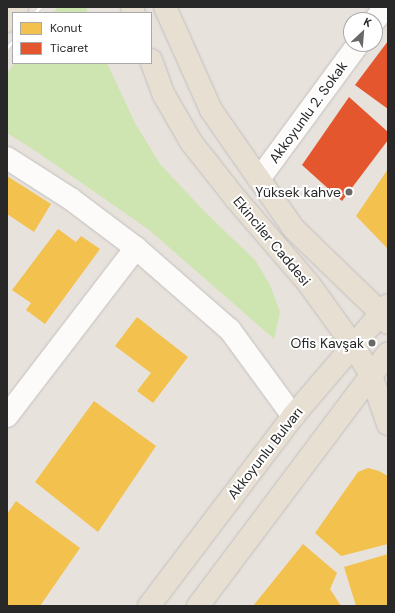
<!DOCTYPE html>
<meta charset="utf-8">
<style>
body{margin:0}
#map{position:relative;width:395px;height:613px;overflow:hidden;background:#e8e2dc;font-family:"DM Sans",sans-serif}
div>[style]{position:absolute}
.green>*{inset:0;background:#cee5b2}
.homes>*{inset:0;background:#f2c14e}
.shops>*{inset:0;background:#e4572e}
.roads{filter:drop-shadow(0 0 1px #c0bfbf) drop-shadow(0 0 1px #c0bfbf)}
.minor>*{height:22px;margin:-11px;padding:0 11px;transform-origin:11px;border-radius:11px;background:#fcfbfa}
.major>*{height:22px;margin:-11px;padding:0 11px;transform-origin:11px;border-radius:11px;background:#e7dfd1}
.rail>*{height:4.5px;margin-top:-2.25px;transform-origin:0;background:repeating-linear-gradient(90deg,#fff 0 9px,#dcdcde 0 18px);box-sizing:border-box;border-block:1px solid #dcdcde}
.dots>*{width:11px;height:11px;translate:-50% -50%;box-sizing:border-box;border:2px solid #fff;border-radius:50%}
span{translate:-50% -50%;white-space:nowrap;text-align:center;line-height:1.15;-webkit-text-stroke:4px #fff;paint-order:stroke}
.street-label{font-size:14px;color:#282828}
.poi-label{font-size:14px;color:#282828}
.right{translate:-100% -50%;text-align:right}
.frame{position:absolute;inset:0;border:8px solid #282828;pointer-events:none}
.legend{position:absolute;left:12px;top:12px;width:140px;height:52px;box-sizing:border-box;background:#fff;border:1px solid #a9a9a9;margin:0;padding:5px 7px;list-style:none;font-size:12px;color:#282828}
.legend li{display:flex;align-items:center;gap:8px;height:20px}
.legend b{width:20px;border:1px solid #a9a9a9}
.north{position:absolute;left:343px;top:12px;width:40px;height:40px;box-sizing:border-box;background:#fff;border:1px solid #a9a9a9;border-radius:50%;rotate:26deg;font-size:11px;font-weight:700;line-height:16px;text-align:center;color:#282828}
.north::after{content:'';display:block;margin:auto;width:14px;height:18px;background:#6b6967;clip-path:polygon(50% 0,100% 100%,50% 72%,0 100%)}
</style>
<div id="map">
<div class="green">
<div style="clip-path:polygon(58px 7px,86px 7px,88px 13px,53px 13px)"></div>
<div style="clip-path:polygon(15px 63px,107px 63px,135px 123px,160px 164px,206px 213px,255px 260px,270px 285px,280px 312px,274px 339px,148px 229px,34px 150px,7px 133px,7px 73px)"></div>
</div>
<div class="homes">
<div style="clip-path:polygon(388px 169px,388px 249px,356px 216px)"></div>
<div style="clip-path:polygon(7px 176px,51px 204px,34px 232px,7px 214px)"></div>
<div style="clip-path:polygon(58px 229px,76px 242px,81px 236px,100px 249px,45px 324px,26px 310px,31px 303px,12px 290px)"></div>
<div style="clip-path:polygon(137px 317px,188px 357px,153px 403px,137px 391px,151px 373px,115px 346px)"></div>
<div style="clip-path:polygon(94px 401px,156px 446px,98px 532px,35px 482px)"></div>
<div style="clip-path:polygon(368px 468px,379px 471px,388px 476px,388px 544px,341px 556px,315px 533px,358px 472px)"></div>
<div style="clip-path:polygon(16px 501px,80px 548px,40px 606px,7px 606px,7px 514px)"></div>
<div style="clip-path:polygon(303px 544px,337px 573px,330px 589px,341px 606px,253px 606px)"></div>
<div style="clip-path:polygon(388px 554px,388px 606px,356px 606px,344px 567px)"></div>
</div>
<div class="shops">
<div style="clip-path:polygon(388px 41px,388px 109px,355px 85px)"></div>
<div style="clip-path:polygon(349px 97px,388px 132px,388px 140px,342px 201px,302px 165px)"></div>
</div>
<div class="roads">
<div class="minor">
<div style="left:375px;top:20px;width:16px;rotate:-52deg"></div>
<div style="left:7px;top:158px;width:76px;rotate:32.6deg"></div>
<div style="left:71px;top:199px;width:81px;rotate:37deg"></div>
<div style="left:136px;top:248px;width:125px;rotate:41.1deg"></div>
<div style="left:230px;top:330px;width:107px;rotate:53.8deg"></div>
<div style="left:259px;top:179px;width:167px;rotate:-53.7deg"></div>
<div style="left:7px;top:416px;width:212px;rotate:-52.5deg"></div>
</div>
<div class="major">
<div style="left:132px;top:7px;width:6px;rotate:72deg"></div>
<div style="left:165px;top:7px;width:113px;rotate:65.9deg"></div>
<div style="left:211px;top:110px;width:84px;rotate:55.2deg"></div>
<div style="left:259px;top:179px;width:61px;rotate:55deg"></div>
<div style="left:294px;top:229px;width:121px;rotate:44deg"></div>
<div style="left:381px;top:313px;width:12px;rotate:55deg"></div>
<div style="left:7px;top:21px;width:17px;rotate:-54deg"></div>
<div style="left:151px;top:60px;width:37px;rotate:70deg"></div>
<div style="left:164px;top:95px;width:54px;rotate:60.1deg"></div>
<div style="left:191px;top:142px;width:73px;rotate:51.7deg"></div>
<div style="left:236px;top:199px;width:112px;rotate:49.3deg"></div>
<div style="left:309px;top:284px;width:75px;rotate:54.2deg"></div>
<div style="left:353px;top:345px;width:35px;rotate:59deg"></div>
<div style="left:371px;top:375px;width:52px;rotate:70.9deg"></div>
<div style="left:149px;top:606px;width:238px;rotate:-52.8deg"></div>
<div style="left:293px;top:416px;width:146px;rotate:-49.4deg"></div>
<div style="left:198px;top:606px;width:316px;rotate:-53.1deg"></div>
</div>
</div>
<div class="rail">
<div style="left:35px;top:13px;width:8px;rotate:-50deg"></div>
<div style="left:7px;top:48px;width:9px;rotate:-49deg"></div>
</div>
<div class="dots">
<div style="left:349px;top:192px;background:#6b6967"></div>
<div style="left:372px;top:343px;background:#6b6967"></div>
</div>
<div class="street-label">
<span style="left:308px;top:112px;rotate:-54deg">Akkoyunlu 2. Sokak</span>
<span style="left:272px;top:241px;rotate:50deg">Ekinciler Caddesi</span>
<span style="left:265px;top:453px;rotate:-52deg">Akkoyunlu Bulvarı</span>
</div>
<div class="poi-label">
<span class="right" style="left:341px;top:192px">Yüksek kahve</span>
<span class="right" style="left:364px;top:343px">Ofis Kavşak</span>
</div>
<div class="frame"></div>
<ul class="legend">
<li><b style="height:11px;background:#f2c14e"></b>Konut</li>
<li><b style="height:11px;background:#e4572e"></b>Ticaret</li>
</ul>
<div class="north">K</div>
</div>
